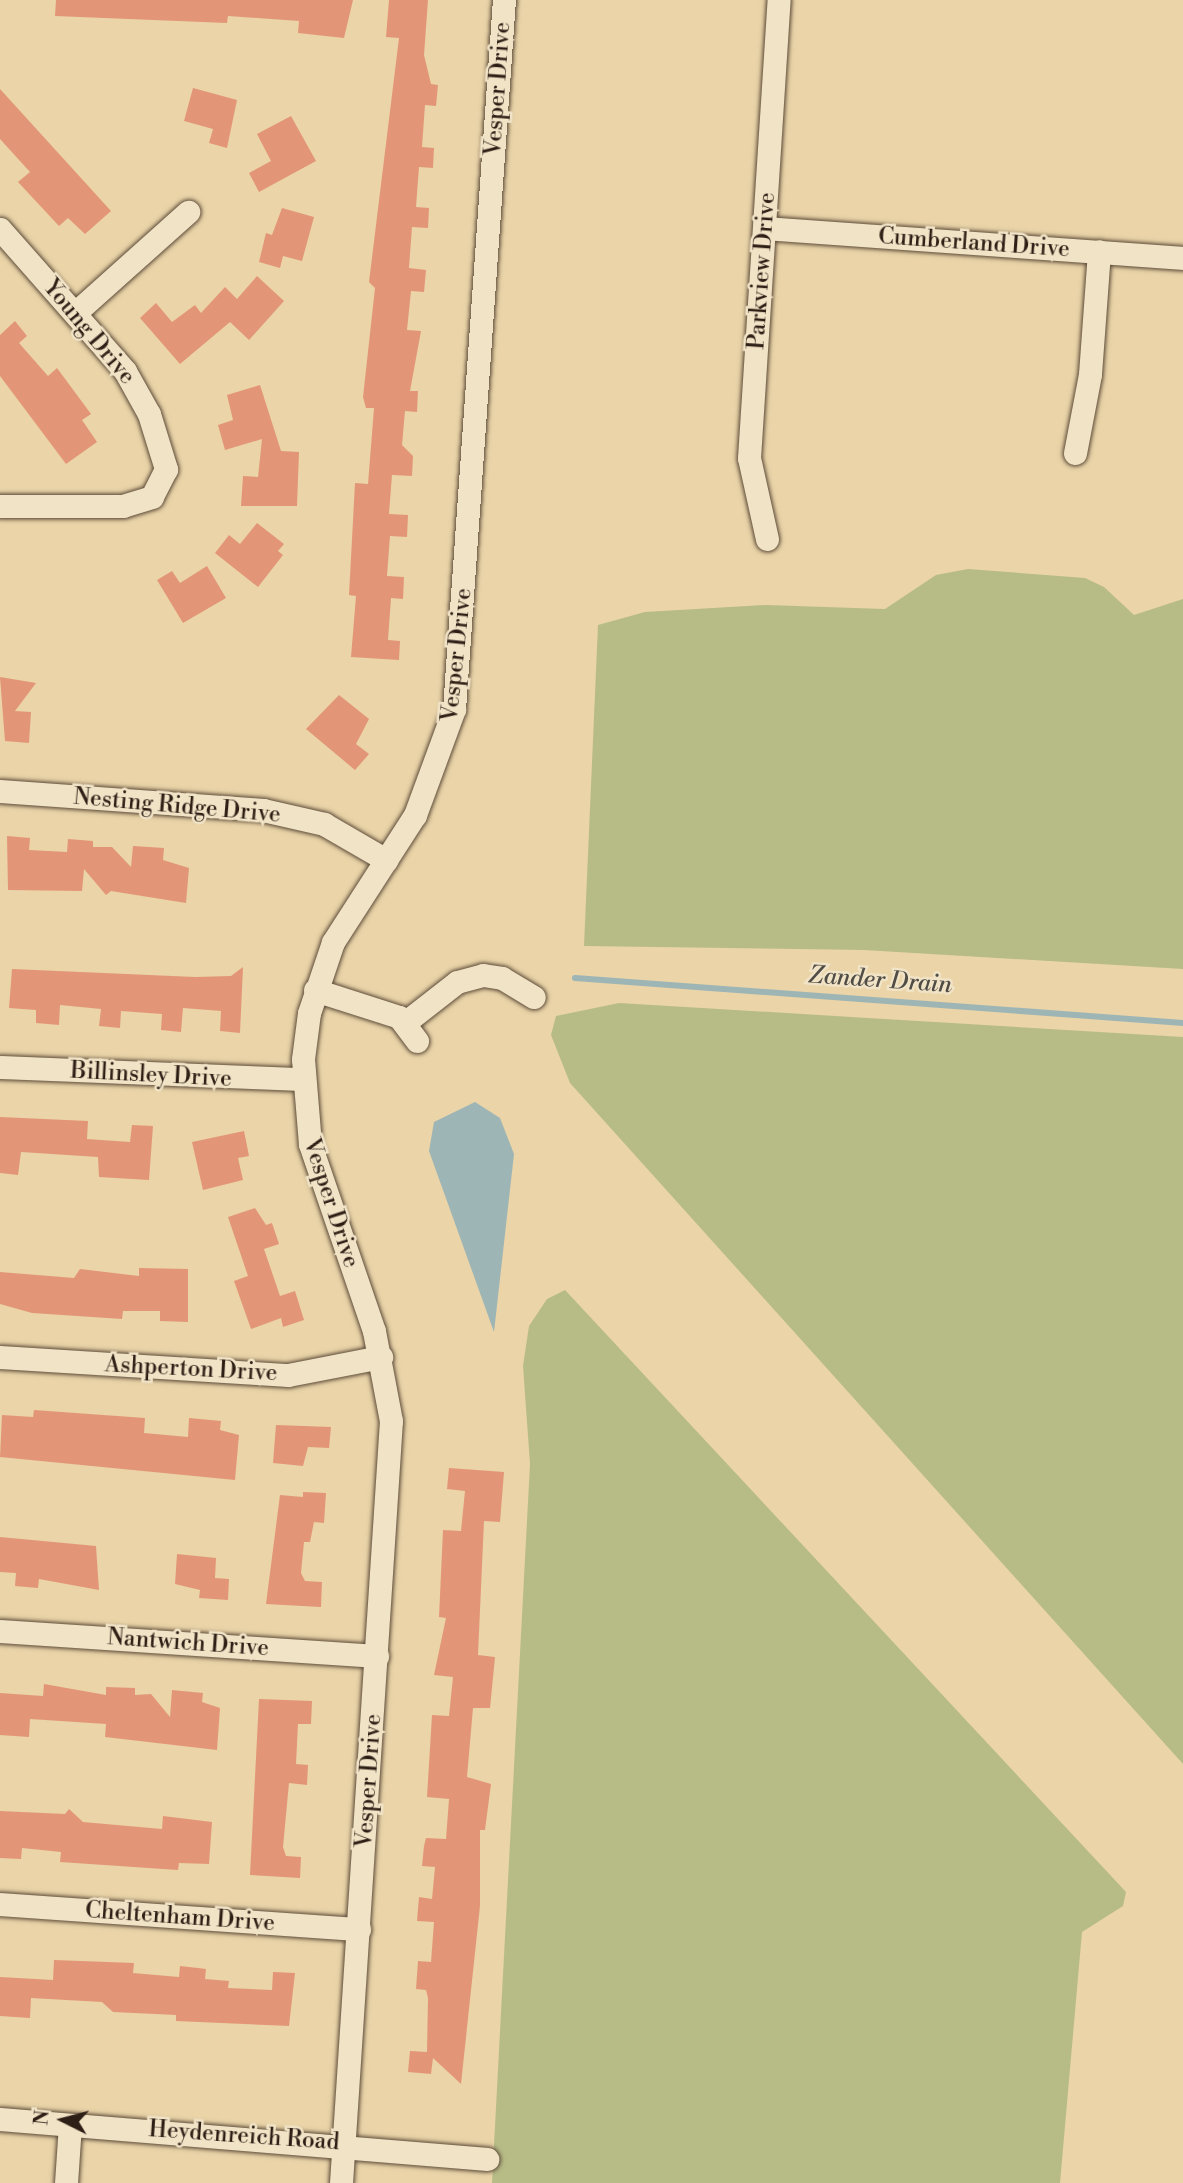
<!DOCTYPE html>
<style>
body{margin:0}
#map{position:relative;width:1183px;height:2183px;overflow:hidden;background:#ead4a8;font-family:"Libre Bodoni",serif}
div>[style]{position:absolute}
.green>*{inset:0;background:#b7bc87}
.water>*{inset:0;background:#9eb5b5}
.stream>*{height:6px;margin:-3px;padding:0 3px;transform-origin:3px;border-radius:3px;background:#9eb5b5}
.building>*{inset:0;background:#e39677}
.roads{filter:drop-shadow(0 0 2px #5d4c3a) drop-shadow(0 0 2px #5d4c3a)}
.minor>*{height:23px;margin:-11.5px;padding:0 11.5px;transform-origin:11.5px;border-radius:11.5px;background:#f1e3c6}
span{translate:-50% -50%;white-space:nowrap;text-align:center;line-height:1.15;-webkit-text-stroke:5px #f1e3c6;paint-order:stroke}
.street-label{font-size:23px;color:#2e1f16}
.water-label{font-size:24px;color:#504c46;font-style:italic}
.north{position:absolute;left:28px;top:2085px;width:70px;height:70px;-webkit-text-stroke:5px #f1e3c6;paint-order:stroke;rotate:276deg;font-size:19px;font-weight:700;line-height:28px;text-align:center;color:#2e1f16}
.north::after{content:'';display:block;margin:auto;width:24px;height:32px;background:#2e1f16;clip-path:polygon(50% 0,100% 100%,50% 72%,0 100%)}
</style>
<div id="map">
<div class="green">
<div style="clip-path:polygon(968px 569px,1085px 578px,1104px 587px,1134px 615px,1183px 599px,1183px 969px,864px 950px,584px 946px,598px 625px,645px 612px,766px 605px,885px 609px,936px 575px)"></div>
<div style="clip-path:polygon(619px 1003px,1183px 1037px,1183px 1764px,570px 1083px,551px 1035px,556px 1016px)"></div>
<div style="clip-path:polygon(565px 1290px,1126px 1892px,1123px 1906px,1082px 1932px,1060px 2183px,492px 2183px,530px 1464px,523px 1366px,529px 1326px,547px 1299px)"></div>
</div>
<div class="water">
<div style="clip-path:polygon(475px 1102px,500px 1118px,514px 1154px,494px 1332px,429px 1151px,434px 1122px)"></div>
</div>
<div class="stream">
<div style="left:575px;top:978px;width:610px;rotate:4.23deg"></div>
</div>
<div class="building">
<div style="clip-path:polygon(56px 0,353px 0,344px 38px,298px 33px,299px 21px,228px 16px,227px 23px,55px 16px)"></div>
<div style="clip-path:polygon(389px 0,428px 0,424px 55px,431px 84px,438px 85px,436px 106px,425px 105px,422px 147px,434px 148px,433px 168px,419px 167px,416px 207px,429px 208px,428px 228px,412px 227px,409px 268px,426px 270px,424px 292px,411px 291px,407px 330px,421px 331px,410px 391px,418px 391px,417px 412px,405px 411px,402px 445px,413px 456px,412px 476px,392px 475px,389px 514px,408px 515px,407px 537px,390px 536px,387px 576px,404px 577px,403px 599px,391px 598px,388px 640px,400px 641px,399px 660px,351px 657px,356px 596px,349px 595px,355px 483px,368px 484px,374px 408px,366px 408px,363px 397px,375px 288px,369px 282px,399px 38px,386px 37px)"></div>
<div style="clip-path:polygon(193px 88px,237px 100px,227px 148px,209px 143px,213px 129px,184px 121px)"></div>
<div style="clip-path:polygon(0 89px,111px 211px,85px 234px,68px 218px,59px 226px,18px 182px,30px 172px,0 139px)"></div>
<div style="clip-path:polygon(291px 116px,316px 161px,259px 192px,249px 173px,271px 161px,257px 134px)"></div>
<div style="clip-path:polygon(282px 208px,314px 217px,302px 261px,283px 256px,280px 268px,259px 262px,266px 233px,272px 235px)"></div>
<div style="clip-path:polygon(257px 276px,284px 301px,249px 340px,230px 322px,180px 364px,140px 318px,156px 303px,172px 322px,195px 305px,201px 313px,225px 287px,237px 299px)"></div>
<div style="clip-path:polygon(15px 321px,27px 336px,19px 343px,48px 376px,57px 368px,91px 414px,82px 420px,97px 442px,66px 464px,0 376px,0 335px)"></div>
<div style="clip-path:polygon(260px 385px,281px 451px,299px 452px,297px 506px,241px 506px,243px 476px,258px 477px,262px 439px,225px 450px,218px 425px,233px 420px,227px 395px)"></div>
<div style="clip-path:polygon(257px 523px,284px 544px,278px 551px,283px 555px,258px 587px,215px 553px,229px 535px,240px 544px)"></div>
<div style="clip-path:polygon(207px 566px,226px 598px,183px 623px,157px 580px,172px 571px,180px 583px)"></div>
<div style="clip-path:polygon(0 677px,36px 683px,15px 711px,31px 712px,29px 743px,5px 741px)"></div>
<div style="clip-path:polygon(339px 695px,369px 719px,356px 744px,369px 754px,355px 770px,306px 729px)"></div>
<div style="clip-path:polygon(7px 836px,30px 838px,29px 850px,67px 852px,68px 839px,93px 841px,93px 847px,112px 847px,131px 867px,133px 846px,164px 848px,163px 860px,189px 868px,186px 903px,111px 891px,106px 895px,84px 869px,82px 891px,8px 890px)"></div>
<div style="clip-path:polygon(243px 967px,240px 1033px,220px 1031px,221px 1011px,183px 1008px,181px 1032px,161px 1030px,162px 1014px,121px 1011px,120px 1028px,99px 1026px,101px 1009px,60px 1005px,59px 1025px,36px 1023px,36px 1010px,9px 1008px,12px 969px,195px 977px,231px 976px)"></div>
<div style="clip-path:polygon(0 1117px,88px 1121px,87px 1139px,130px 1142px,132px 1125px,153px 1126px,149px 1180px,99px 1177px,98px 1157px,21px 1152px,18px 1175px,0 1173px)"></div>
<div style="clip-path:polygon(244px 1131px,249px 1156px,238px 1158px,243px 1180px,203px 1190px,192px 1142px)"></div>
<div style="clip-path:polygon(255px 1208px,266px 1225px,272px 1223px,279px 1244px,264px 1249px,280px 1296px,295px 1291px,304px 1320px,283px 1327px,281px 1318px,251px 1329px,234px 1281px,248px 1276px,228px 1217px)"></div>
<div style="clip-path:polygon(139px 1268px,188px 1269px,188px 1322px,160px 1321px,160px 1311px,123px 1311px,122px 1319px,32px 1313px,0 1304px,0 1272px,74px 1278px,80px 1269px,139px 1276px)"></div>
<div style="clip-path:polygon(34px 1410px,145px 1418px,144px 1433px,188px 1437px,189px 1418px,221px 1421px,220px 1430px,239px 1435px,235px 1480px,0 1457px,2px 1415px,33px 1417px)"></div>
<div style="clip-path:polygon(276px 1425px,331px 1427px,329px 1448px,308px 1447px,303px 1466px,273px 1463px)"></div>
<div style="clip-path:polygon(449px 1468px,504px 1472px,500px 1522px,484px 1521px,478px 1655px,495px 1657px,490px 1708px,473px 1708px,467px 1777px,491px 1784px,485px 1830px,480px 1830px,480px 1906px,461px 2084px,433px 2058px,431px 2074px,408px 2072px,410px 2051px,427px 2052px,428px 1998px,426px 1990px,416px 1989px,418px 1961px,431px 1962px,434px 1922px,417px 1921px,419px 1897px,432px 1899px,435px 1867px,422px 1866px,424px 1846px,426px 1838px,446px 1839px,449px 1799px,427px 1797px,432px 1715px,449px 1716px,453px 1677px,434px 1675px,446px 1618px,439px 1617px,443px 1530px,461px 1531px,465px 1491px,447px 1489px)"></div>
<div style="clip-path:polygon(303px 1492px,326px 1493px,324px 1523px,314px 1522px,310px 1542px,304px 1542px,301px 1573px,305px 1581px,322px 1582px,321px 1607px,266px 1604px,280px 1495px,303px 1497px)"></div>
<div style="clip-path:polygon(0 1537px,96px 1546px,99px 1590px,39px 1579px,38px 1588px,15px 1586px,16px 1573px,0 1572px)"></div>
<div style="clip-path:polygon(177px 1554px,216px 1558px,215px 1578px,229px 1579px,228px 1600px,199px 1598px,200px 1590px,175px 1584px)"></div>
<div style="clip-path:polygon(44px 1684px,106px 1695px,106px 1687px,135px 1688px,135px 1695px,151px 1694px,170px 1717px,172px 1690px,203px 1693px,202px 1702px,220px 1708px,217px 1750px,105px 1737px,106px 1724px,30px 1719px,29px 1737px,0 1735px,0 1693px,43px 1696px)"></div>
<div style="clip-path:polygon(259px 1699px,312px 1701px,311px 1724px,298px 1724px,296px 1764px,308px 1765px,307px 1785px,289px 1783px,283px 1847px,286px 1856px,301px 1857px,300px 1878px,250px 1875px)"></div>
<div style="clip-path:polygon(69px 1809px,83px 1822px,162px 1829px,163px 1816px,212px 1822px,209px 1864px,179px 1863px,178px 1870px,60px 1862px,61px 1852px,22px 1848px,21px 1859px,0 1858px,0 1811px,65px 1814px)"></div>
<div style="clip-path:polygon(54px 1960px,134px 1963px,133px 1973px,179px 1977px,180px 1966px,198px 1968px,206px 1969px,205px 1979px,229px 1981px,228px 1988px,272px 1990px,273px 1972px,295px 1973px,289px 2026px,176px 2021px,176px 2015px,113px 2012px,102px 2002px,31px 1998px,30px 2018px,0 2016px,0 1977px,53px 1980px)"></div>
</div>
<div class="roads">
<div class="minor">
<div style="left:765px;top:228px;width:419px;rotate:4.1deg"></div>
<div style="left:0;top:229px;width:189px;rotate:48.6deg"></div>
<div style="left:125px;top:371px;width:49px;rotate:60.8deg"></div>
<div style="left:149px;top:414px;width:58px;rotate:72.8deg"></div>
<div style="left:166px;top:469px;width:31px;rotate:117deg"></div>
<div style="left:152px;top:497px;width:30px;rotate:163deg"></div>
<div style="left:123px;top:506px;width:123px;rotate:180deg"></div>
<div style="left:75px;top:313px;width:152px;rotate:-41.8deg"></div>
<div style="left:1075px;top:453px;width:80px;rotate:-79.2deg"></div>
<div style="left:1090px;top:374px;width:123px;rotate:-85.8deg"></div>
<div style="left:767px;top:539px;width:83px;rotate:-102.5deg"></div>
<div style="left:749px;top:458px;width:459px;rotate:-86.3deg"></div>
<div style="left:0;top:791px;width:264px;rotate:4.1deg"></div>
<div style="left:263px;top:810px;width:63px;rotate:12.9deg"></div>
<div style="left:324px;top:824px;width:72px;rotate:30.1deg"></div>
<div style="left:315px;top:990px;width:88px;rotate:17.8deg"></div>
<div style="left:399px;top:1017px;width:30px;rotate:53deg"></div>
<div style="left:407px;top:1021px;width:63px;rotate:-38deg"></div>
<div style="left:457px;top:982px;width:27px;rotate:-15deg"></div>
<div style="left:483px;top:975px;width:19px;rotate:9deg"></div>
<div style="left:502px;top:978px;width:37px;rotate:31deg"></div>
<div style="left:0;top:1067px;width:303px;rotate:2.3deg"></div>
<div style="left:0;top:1357px;width:289px;rotate:3.6deg"></div>
<div style="left:288px;top:1375px;width:95px;rotate:-11deg"></div>
<div style="left:0;top:1631px;width:378px;rotate:3.8deg"></div>
<div style="left:0;top:1904px;width:360px;rotate:4deg"></div>
<div style="left:0;top:2119px;width:489px;rotate:4.7deg"></div>
<div style="left:66px;top:2183px;width:58px;rotate:-86.1deg"></div>
<div style="left:341px;top:2183px;width:764px;rotate:-86.25deg"></div>
<div style="left:391px;top:1421px;width:92px;rotate:-100.7deg"></div>
<div style="left:374px;top:1331px;width:198px;rotate:-108.9deg"></div>
<div style="left:310px;top:1144px;width:85px;rotate:-94.7deg"></div>
<div style="left:303px;top:1059px;width:46px;rotate:-82.6deg"></div>
<div style="left:309px;top:1013px;width:75px;rotate:-71.3deg"></div>
<div style="left:333px;top:942px;width:151px;rotate:-57.2deg"></div>
<div style="left:415px;top:815px;width:113px;rotate:-69.8deg"></div>
<div style="left:454px;top:709px;width:711px;rotate:-85.97deg"></div>
</div>
</div>
<div class="street-label">
<span style="left:498px;top:89px;rotate:-86deg">Vesper Drive</span>
<span style="left:974px;top:243px;rotate:4deg">Cumberland Drive</span>
<span style="left:762px;top:271px;rotate:-86deg">Parkview Drive</span>
<span style="left:89px;top:332px;rotate:50deg">Young Drive</span>
<span style="left:457px;top:655px;rotate:-84deg">Vesper Drive</span>
<span style="left:177px;top:806px;rotate:5deg">Nesting Ridge Drive</span>
<span style="left:151px;top:1075px;rotate:3deg">Billinsley Drive</span>
<span style="left:331px;top:1203px;rotate:72deg">Vesper Drive</span>
<span style="left:191px;top:1369px;rotate:3deg">Ashperton Drive</span>
<span style="left:188px;top:1643px;rotate:4deg">Nantwich Drive</span>
<span style="left:369px;top:1781px;rotate:-86deg">Vesper Drive</span>
<span style="left:180px;top:1917px;rotate:4deg">Cheltenham Drive</span>
<span style="left:244px;top:2136px;rotate:4deg">Heydenreich Road</span>
</div>
<div class="water-label">
<span style="left:880px;top:981px;rotate:4deg">Zander Drain</span>
</div>
<div class="north">N</div>
</div>
